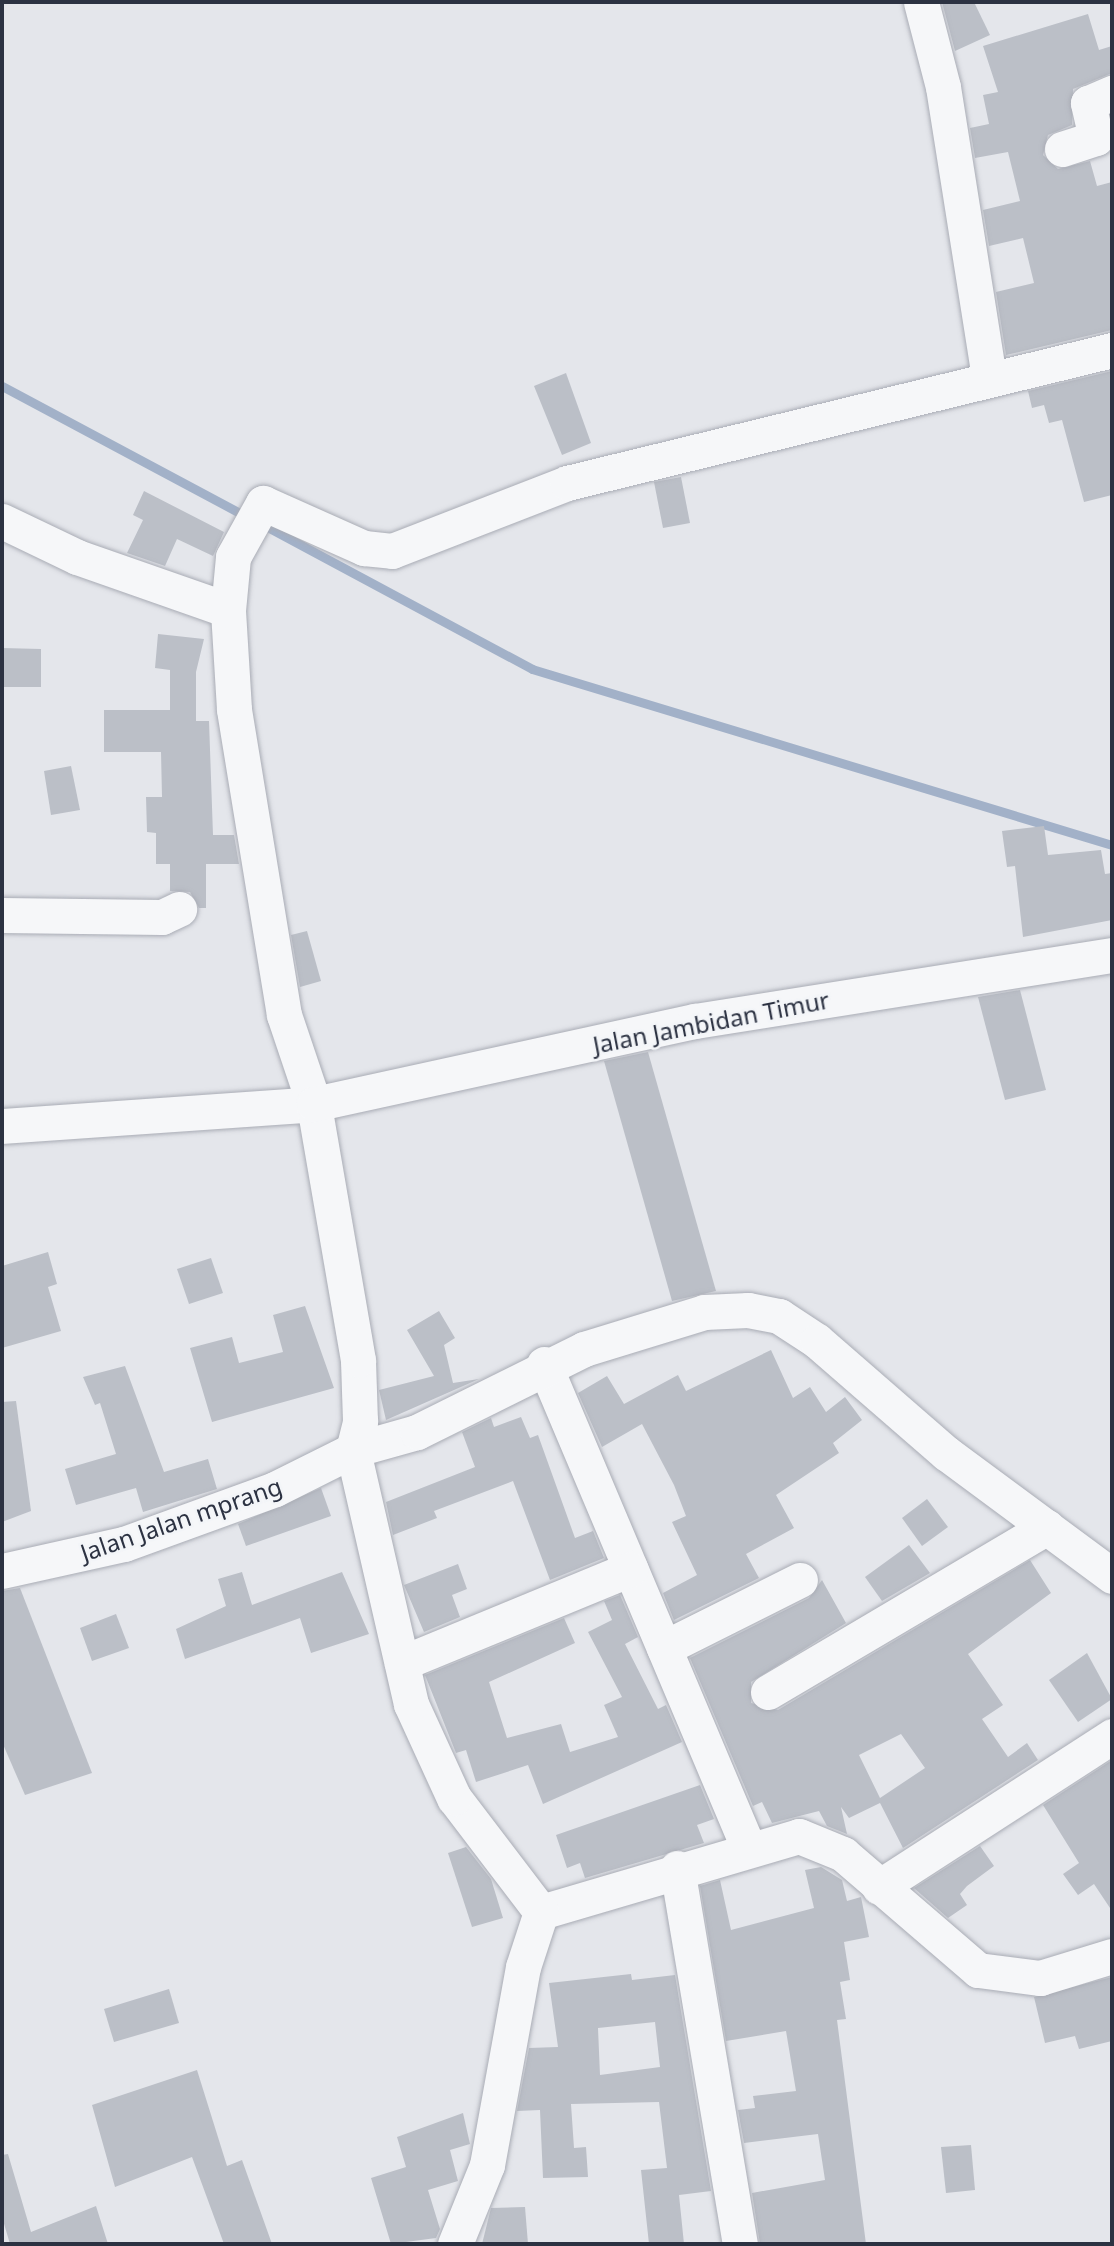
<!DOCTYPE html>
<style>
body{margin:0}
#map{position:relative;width:1114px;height:2246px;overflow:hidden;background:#e4e6eb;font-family:"Noto Sans",sans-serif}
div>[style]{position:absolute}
.stream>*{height:9px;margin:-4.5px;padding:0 4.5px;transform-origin:4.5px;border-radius:4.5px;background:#a2b1c8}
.building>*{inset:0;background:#bbbfc7}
.roads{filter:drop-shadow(0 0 2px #a9acb5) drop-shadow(0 0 2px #a9acb5)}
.minor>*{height:35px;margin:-17.5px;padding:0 17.5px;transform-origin:17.5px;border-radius:17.5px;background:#f6f7f9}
span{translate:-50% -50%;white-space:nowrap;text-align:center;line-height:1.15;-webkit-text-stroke:5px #f3f5f8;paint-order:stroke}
.street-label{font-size:24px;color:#2c3242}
.frame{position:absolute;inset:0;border:4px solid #2c3242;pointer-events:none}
</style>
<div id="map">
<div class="stream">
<div style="left:2px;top:386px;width:278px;rotate:28.1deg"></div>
<div style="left:260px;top:523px;width:309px;rotate:28.2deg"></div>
<div style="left:532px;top:669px;width:606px;rotate:16.88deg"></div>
</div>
<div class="building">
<div style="clip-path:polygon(942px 2px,974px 2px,990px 35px,955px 51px)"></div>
<div style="clip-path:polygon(1088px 14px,1099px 50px,1112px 46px,1112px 73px,1073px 89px,1072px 125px,1048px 135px,1043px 155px,1058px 169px,1090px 161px,1097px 186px,1112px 182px,1112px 330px,1006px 355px,996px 292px,1034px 283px,1023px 238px,989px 246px,983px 210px,1020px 201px,1008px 152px,975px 158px,970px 128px,989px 124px,983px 95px,998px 92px,983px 46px)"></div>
<div style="clip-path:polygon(1112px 371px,1112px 495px,1084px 502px,1062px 420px,1049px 423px,1044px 405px,1032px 408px,1028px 391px)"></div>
<div style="clip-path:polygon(566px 373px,591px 443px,562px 455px,534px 386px)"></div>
<div style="clip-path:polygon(681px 477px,690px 523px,663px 528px,654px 482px)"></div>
<div style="clip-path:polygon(144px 491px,224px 532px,213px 556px,177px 539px,165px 566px,127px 553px,143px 520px,133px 515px)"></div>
<div style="clip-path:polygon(158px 634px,204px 639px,196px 672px,196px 721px,209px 721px,213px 835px,234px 835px,239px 864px,206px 864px,206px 908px,199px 908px,190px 892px,170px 891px,170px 864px,156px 864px,156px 833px,147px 832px,146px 797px,162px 797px,161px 752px,104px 752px,104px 710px,170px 710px,170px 670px,155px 668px)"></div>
<div style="clip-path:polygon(2px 648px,41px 649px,41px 687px,2px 687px)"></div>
<div style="clip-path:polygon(71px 766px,80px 810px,51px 815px,44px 771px)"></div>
<div style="clip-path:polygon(1044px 826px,1048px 855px,1101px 850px,1105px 874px,1112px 873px,1112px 920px,1023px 937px,1015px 866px,1007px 867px,1002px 831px)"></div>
<div style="clip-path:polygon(307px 931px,321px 981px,300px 987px,291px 935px)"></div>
<div style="clip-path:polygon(1020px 990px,1046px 1090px,1005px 1100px,978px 997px)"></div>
<div style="clip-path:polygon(648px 1052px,716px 1291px,672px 1301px,604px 1061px)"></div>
<div style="clip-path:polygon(48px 1252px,57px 1284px,48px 1287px,61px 1331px,2px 1348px,2px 1266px)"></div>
<div style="clip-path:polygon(211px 1258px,223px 1293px,189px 1304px,177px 1269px)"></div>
<div style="clip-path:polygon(305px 1306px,334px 1388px,212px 1422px,190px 1348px,232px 1337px,239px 1363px,283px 1352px,273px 1315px)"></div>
<div style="clip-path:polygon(439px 1311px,455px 1338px,444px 1345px,453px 1383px,479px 1379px,386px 1420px,379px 1390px,434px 1376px,407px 1330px)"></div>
<div style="clip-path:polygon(771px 1350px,793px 1398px,810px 1387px,826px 1412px,845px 1397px,862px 1420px,833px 1443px,839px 1453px,776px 1495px,794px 1528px,746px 1554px,759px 1578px,674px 1620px,663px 1593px,697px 1575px,672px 1522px,686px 1516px,674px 1485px,642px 1424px,602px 1447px,578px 1393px,607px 1376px,624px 1404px,678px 1375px,686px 1391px)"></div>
<div style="clip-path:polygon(125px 1366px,164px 1472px,208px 1459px,217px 1489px,143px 1512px,136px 1488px,76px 1505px,65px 1469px,116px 1454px,100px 1403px,95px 1405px,83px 1377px)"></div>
<div style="clip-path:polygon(16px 1401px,31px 1511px,2px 1522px,2px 1402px)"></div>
<div style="clip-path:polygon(521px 1417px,530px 1438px,538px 1435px,575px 1538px,593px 1531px,604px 1558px,550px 1580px,513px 1481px,434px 1511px,437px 1518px,393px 1535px,386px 1502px,475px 1467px,462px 1432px,491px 1418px,494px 1427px)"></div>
<div style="clip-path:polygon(321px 1488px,331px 1516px,246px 1546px,238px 1524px)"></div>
<div style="clip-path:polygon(927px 1499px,948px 1527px,922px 1546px,902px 1518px)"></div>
<div style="clip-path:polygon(909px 1545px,930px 1573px,882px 1601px,865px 1577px)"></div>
<div style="clip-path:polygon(evenodd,1030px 1560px,1051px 1593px,968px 1654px,1003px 1705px,982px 1719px,1008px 1757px,1027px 1743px,1038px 1760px,903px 1848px,880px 1803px,849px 1818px,841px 1807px,847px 1834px,827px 1826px,819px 1811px,772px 1823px,762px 1802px,753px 1806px,690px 1658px,809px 1598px,822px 1580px,846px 1623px,751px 1682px,751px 1703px,778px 1710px,1030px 1560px,901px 1734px,925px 1768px,880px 1798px,859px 1755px,901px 1734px)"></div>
<div style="clip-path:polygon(458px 1564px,467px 1589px,452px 1595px,460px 1617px,424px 1632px,404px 1585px)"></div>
<div style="clip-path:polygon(242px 1572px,252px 1605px,342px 1572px,369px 1634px,311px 1653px,300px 1618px,185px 1659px,176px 1629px,226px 1606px,218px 1579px)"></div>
<div style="clip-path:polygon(20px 1588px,92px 1773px,25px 1795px,2px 1742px,2px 1591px)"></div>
<div style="clip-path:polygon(620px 1595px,638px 1637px,625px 1644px,658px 1709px,666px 1705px,682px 1742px,543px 1804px,528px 1765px,476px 1782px,466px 1750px,456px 1753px,425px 1675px,564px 1618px,575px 1643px,489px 1682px,507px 1738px,561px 1724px,570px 1752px,618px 1737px,604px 1705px,622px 1697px,588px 1632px,612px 1620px,604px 1601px)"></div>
<div style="clip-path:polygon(116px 1614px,129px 1648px,92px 1661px,80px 1628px)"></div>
<div style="clip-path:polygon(1087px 1653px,1112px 1699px,1078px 1722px,1049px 1680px)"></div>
<div style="clip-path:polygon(1112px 1760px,1112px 1911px,1094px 1884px,1078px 1895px,1063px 1874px,1079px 1863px,1043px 1805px)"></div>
<div style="clip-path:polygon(700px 1785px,714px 1819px,697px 1825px,704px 1843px,585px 1878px,580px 1863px,567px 1868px,556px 1835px)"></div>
<div style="clip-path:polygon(980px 1846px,994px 1866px,967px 1886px,960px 1894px,967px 1905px,948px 1918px,914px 1888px)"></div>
<div style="clip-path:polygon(466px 1847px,491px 1879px,503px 1918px,472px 1927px,448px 1853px)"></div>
<div style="clip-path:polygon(821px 1867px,842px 1880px,847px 1901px,861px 1897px,869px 1937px,844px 1942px,850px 1980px,840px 1982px,846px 2019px,837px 2020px,866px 2244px,760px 2244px,752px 2193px,825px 2180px,818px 2134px,744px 2143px,738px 2110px,755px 2108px,753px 2096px,796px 2091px,786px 2031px,726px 2041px,700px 1886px,720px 1880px,731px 1930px,814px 1908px,805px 1870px)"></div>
<div style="clip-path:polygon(evenodd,631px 1974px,632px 1980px,675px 1975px,711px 2191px,679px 2195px,684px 2244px,649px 2244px,641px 2170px,667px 2168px,659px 2102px,571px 2104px,574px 2148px,586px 2147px,588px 2177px,543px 2178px,540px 2110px,517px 2111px,529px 2048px,558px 2047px,549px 1983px,631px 1974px,655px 2022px,660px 2067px,600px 2075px,598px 2028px,655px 2022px)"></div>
<div style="clip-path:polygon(1112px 1977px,1112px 2041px,1079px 2049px,1075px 2036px,1045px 2043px,1034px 1997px)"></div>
<div style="clip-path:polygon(169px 1989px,179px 2023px,114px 2042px,104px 2009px)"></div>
<div style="clip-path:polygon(197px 2070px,227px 2166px,242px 2160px,272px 2244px,224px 2244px,192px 2157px,115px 2187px,92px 2105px)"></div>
<div style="clip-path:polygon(463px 2113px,470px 2144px,450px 2150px,458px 2181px,428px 2190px,440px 2229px,436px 2238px,391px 2244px,371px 2178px,406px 2167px,397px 2137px)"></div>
<div style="clip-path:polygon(971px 2145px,975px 2190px,946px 2193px,941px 2147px)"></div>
<div style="clip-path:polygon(8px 2154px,31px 2232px,96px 2206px,108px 2244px,10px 2244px,2px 2217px,2px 2155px)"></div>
<div style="clip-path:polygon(525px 2207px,528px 2244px,482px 2244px,491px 2208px)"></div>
</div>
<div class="roads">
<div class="minor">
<div style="left:921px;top:2px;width:88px;rotate:75.5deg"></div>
<div style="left:943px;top:87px;width:295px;rotate:81deg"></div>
<div style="left:1062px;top:149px;width:36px;rotate:-18deg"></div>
<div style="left:1096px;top:138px;width:36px;rotate:-103deg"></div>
<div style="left:1088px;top:103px;width:26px;rotate:-23deg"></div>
<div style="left:2px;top:521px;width:83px;rotate:25.6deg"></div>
<div style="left:77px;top:557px;width:160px;rotate:19.3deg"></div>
<div style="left:2px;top:915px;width:160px;rotate:0.7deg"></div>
<div style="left:162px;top:917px;width:19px;rotate:-25deg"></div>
<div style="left:2px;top:1126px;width:313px;rotate:-4deg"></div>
<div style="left:314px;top:1104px;width:94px;rotate:-108.6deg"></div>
<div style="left:284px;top:1015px;width:310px;rotate:-99.3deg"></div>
<div style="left:234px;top:709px;width:99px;rotate:-93.5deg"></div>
<div style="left:228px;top:610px;width:53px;rotate:-84.6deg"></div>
<div style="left:233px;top:557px;width:62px;rotate:-60.9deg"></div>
<div style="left:263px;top:503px;width:111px;rotate:24deg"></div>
<div style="left:364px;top:548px;width:28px;rotate:6deg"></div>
<div style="left:392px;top:551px;width:188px;rotate:-21.2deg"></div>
<div style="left:567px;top:483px;width:561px;rotate:-13.71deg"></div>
<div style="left:544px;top:1364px;width:524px;rotate:67.1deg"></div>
<div style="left:2px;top:1571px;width:125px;rotate:-12.5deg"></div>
<div style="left:124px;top:1544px;width:161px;rotate:-20deg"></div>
<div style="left:275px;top:1489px;width:87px;rotate:-26.6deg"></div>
<div style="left:353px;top:1450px;width:66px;rotate:-15.7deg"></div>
<div style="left:417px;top:1432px;width:186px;rotate:-26.4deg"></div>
<div style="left:584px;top:1349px;width:126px;rotate:-17.1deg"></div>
<div style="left:704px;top:1312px;width:44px;rotate:-2.6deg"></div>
<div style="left:748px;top:1310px;width:32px;rotate:11deg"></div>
<div style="left:779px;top:1316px;width:45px;rotate:33.3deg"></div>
<div style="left:817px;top:1341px;width:171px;rotate:41deg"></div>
<div style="left:946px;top:1453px;width:207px;rotate:36.5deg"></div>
<div style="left:664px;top:1648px;width:152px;rotate:-26.6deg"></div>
<div style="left:402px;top:1663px;width:247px;rotate:-22.4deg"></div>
<div style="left:768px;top:1692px;width:324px;rotate:-30.6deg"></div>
<div style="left:677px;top:1868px;width:381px;rotate:80.5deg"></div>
<div style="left:879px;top:1887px;width:278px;rotate:-32.9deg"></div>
<div style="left:541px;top:1912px;width:269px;rotate:-16.4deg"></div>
<div style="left:799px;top:1836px;width:48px;rotate:22.2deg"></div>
<div style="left:843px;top:1854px;width:178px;rotate:40.7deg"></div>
<div style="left:978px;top:1970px;width:63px;rotate:7.4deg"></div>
<div style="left:1040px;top:1978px;width:75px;rotate:-17deg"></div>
<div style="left:455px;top:2244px;width:85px;rotate:-67.9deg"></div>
<div style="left:487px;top:2165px;width:201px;rotate:-79.7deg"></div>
<div style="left:523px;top:1967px;width:58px;rotate:-71.9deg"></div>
<div style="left:541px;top:1912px;width:143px;rotate:-127.3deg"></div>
<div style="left:454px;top:1798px;width:103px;rotate:-114.6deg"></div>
<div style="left:411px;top:1704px;width:261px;rotate:-102.9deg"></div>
<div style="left:353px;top:1450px;width:30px;rotate:-76deg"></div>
<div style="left:360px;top:1421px;width:61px;rotate:-91.9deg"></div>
<div style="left:358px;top:1360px;width:260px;rotate:-99.8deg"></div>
<div style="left:314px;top:1104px;width:390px;rotate:-12.3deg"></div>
<div style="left:695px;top:1021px;width:422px;rotate:-9deg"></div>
</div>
</div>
<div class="street-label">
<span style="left:711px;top:1022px;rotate:-11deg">Jalan Jambidan Timur</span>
<span style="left:181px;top:1519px;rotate:-19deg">Jalan Jalan mprang</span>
</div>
<div class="frame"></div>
</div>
